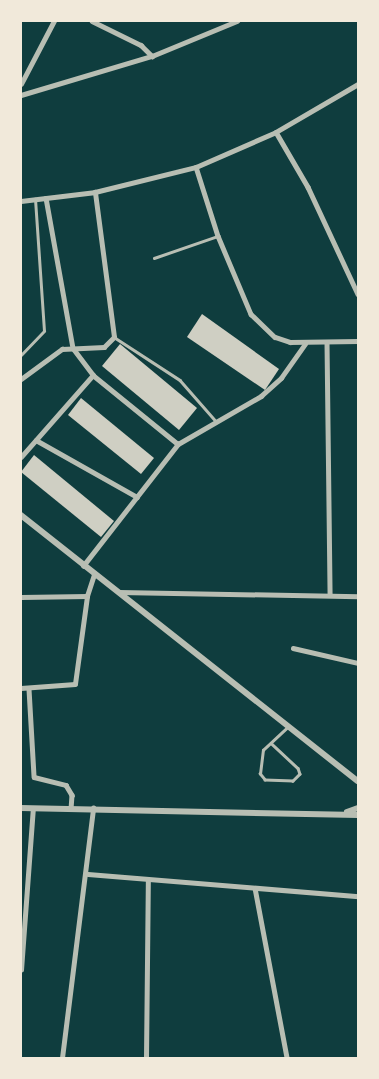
<!DOCTYPE html>
<style>
body{margin:0}
#map{position:relative;width:379px;height:1079px;overflow:hidden;background:#0f3d3e;font-family:"Alegreya Sans",sans-serif}
div>[style]{position:absolute}
.building>*{inset:0;background:#cfcfc3}
.service>*{height:2.5px;margin:-1.25px;padding:0 1.25px;transform-origin:1.25px;border-radius:1.25px;background:#b8beb3}
.minor>*{height:4.5px;margin:-2.25px;padding:0 2.25px;transform-origin:2.25px;border-radius:2.25px;background:#b8beb3}
.tertiary>*{height:5.5px;margin:-2.75px;padding:0 2.75px;transform-origin:2.75px;border-radius:2.75px;background:#b8beb3}
span{translate:-50% -50%;white-space:nowrap;text-align:center;line-height:1.15;-webkit-text-stroke:4px #f1e9da;paint-order:stroke}
.frame{position:absolute;inset:0;border:22px solid #f1e9da;pointer-events:none}
</style>
<div id="map">
<div class="building">
<div style="clip-path:polygon(202px 314px,279px 369px,265px 390px,187px 337px)"></div>
<div style="clip-path:polygon(120px 344px,197px 408px,179px 430px,102px 366px)"></div>
<div style="clip-path:polygon(81px 398px,154px 458px,141px 474px,68px 415px)"></div>
<div style="clip-path:polygon(34px 455px,114px 521px,101px 537px,21px 472px)"></div>
</div>
<div class="service">
<div style="left:154px;top:258px;width:68px;rotate:-19deg"></div>
<div style="left:114px;top:337px;width:79px;rotate:33.1deg"></div>
<div style="left:180px;top:380px;width:53px;rotate:48.8deg"></div>
<div style="left:21px;top:355px;width:33px;rotate:-46deg"></div>
<div style="left:44px;top:331px;width:132px;rotate:-93.9deg"></div>
<div style="left:272px;top:744px;width:35px;rotate:43deg"></div>
<div style="left:298px;top:768px;width:6px;rotate:72deg"></div>
<div style="left:300px;top:774px;width:10px;rotate:135deg"></div>
<div style="left:293px;top:781px;width:28px;rotate:-178deg"></div>
<div style="left:265px;top:780px;width:8px;rotate:-130deg"></div>
<div style="left:260px;top:774px;width:24px;rotate:-83deg"></div>
<div style="left:263px;top:750px;width:34px;rotate:-43deg"></div>
</div>
<div class="minor">
<div style="left:92px;top:21px;width:55px;rotate:26.1deg"></div>
<div style="left:141px;top:45px;width:16px;rotate:45deg"></div>
<div style="left:21px;top:84px;width:71px;rotate:-62.4deg"></div>
<div style="left:21px;top:95px;width:137px;rotate:-16.6deg"></div>
<div style="left:152px;top:56px;width:92px;rotate:-22.4deg"></div>
<div style="left:276px;top:132px;width:64px;rotate:59.8deg"></div>
<div style="left:308px;top:187px;width:118px;rotate:65deg"></div>
<div style="left:196px;top:167px;width:72px;rotate:72.3deg"></div>
<div style="left:218px;top:236px;width:85px;rotate:67.1deg"></div>
<div style="left:251px;top:314px;width:33px;rotate:44deg"></div>
<div style="left:275px;top:337px;width:16px;rotate:18deg"></div>
<div style="left:290px;top:342px;width:68px;rotate:-0.8deg"></div>
<div style="left:46px;top:198px;width:152px;rotate:79.8deg"></div>
<div style="left:73px;top:348px;width:34px;rotate:53deg"></div>
<div style="left:93px;top:375px;width:109px;rotate:39.1deg"></div>
<div style="left:21px;top:201px;width:75px;rotate:-6.9deg"></div>
<div style="left:95px;top:192px;width:104px;rotate:-13.9deg"></div>
<div style="left:196px;top:167px;width:87px;rotate:-23.6deg"></div>
<div style="left:276px;top:132px;width:95px;rotate:-30.3deg"></div>
<div style="left:327px;top:342px;width:253px;rotate:89.3deg"></div>
<div style="left:21px;top:379px;width:51px;rotate:-36.2deg"></div>
<div style="left:62px;top:349px;width:42px;rotate:-2.7deg"></div>
<div style="left:104px;top:347px;width:14px;rotate:-45deg"></div>
<div style="left:114px;top:337px;width:146px;rotate:-97.5deg"></div>
<div style="left:36px;top:440px;width:116px;rotate:29.4deg"></div>
<div style="left:21px;top:457px;width:109px;rotate:-48.7deg"></div>
<div style="left:83px;top:566px;width:155px;rotate:-52.1deg"></div>
<div style="left:178px;top:444px;width:96px;rotate:-30deg"></div>
<div style="left:261px;top:396px;width:27px;rotate:-42deg"></div>
<div style="left:281px;top:378px;width:42px;rotate:-54.8deg"></div>
<div style="left:119px;top:592px;width:239px;rotate:1deg"></div>
<div style="left:21px;top:597px;width:66px;rotate:-0.9deg"></div>
<div style="left:293px;top:648px;width:67px;rotate:13deg"></div>
<div style="left:21px;top:688px;width:54px;rotate:-4.2deg"></div>
<div style="left:75px;top:684px;width:89px;rotate:-82.2deg"></div>
<div style="left:87px;top:596px;width:22px;rotate:-72deg"></div>
<div style="left:29px;top:689px;width:88px;rotate:86.7deg"></div>
<div style="left:34px;top:777px;width:33px;rotate:14deg"></div>
<div style="left:66px;top:785px;width:12px;rotate:59deg"></div>
<div style="left:72px;top:795px;width:13px;rotate:94deg"></div>
<div style="left:88px;top:874px;width:271px;rotate:4.7deg"></div>
<div style="left:255px;top:888px;width:173px;rotate:79.3deg"></div>
<div style="left:21px;top:970px;width:162px;rotate:-85.8deg"></div>
<div style="left:62px;top:1058px;width:252px;rotate:-82.9deg"></div>
<div style="left:146px;top:1058px;width:178px;rotate:-89.4deg"></div>
</div>
<div class="tertiary">
<div style="left:21px;top:515px;width:429px;rotate:38.3deg"></div>
<div style="left:21px;top:808px;width:337px;rotate:1.2deg"></div>
<div style="left:347px;top:812px;width:12px;rotate:-20deg"></div>
</div>
<div class="frame"></div>
</div>
